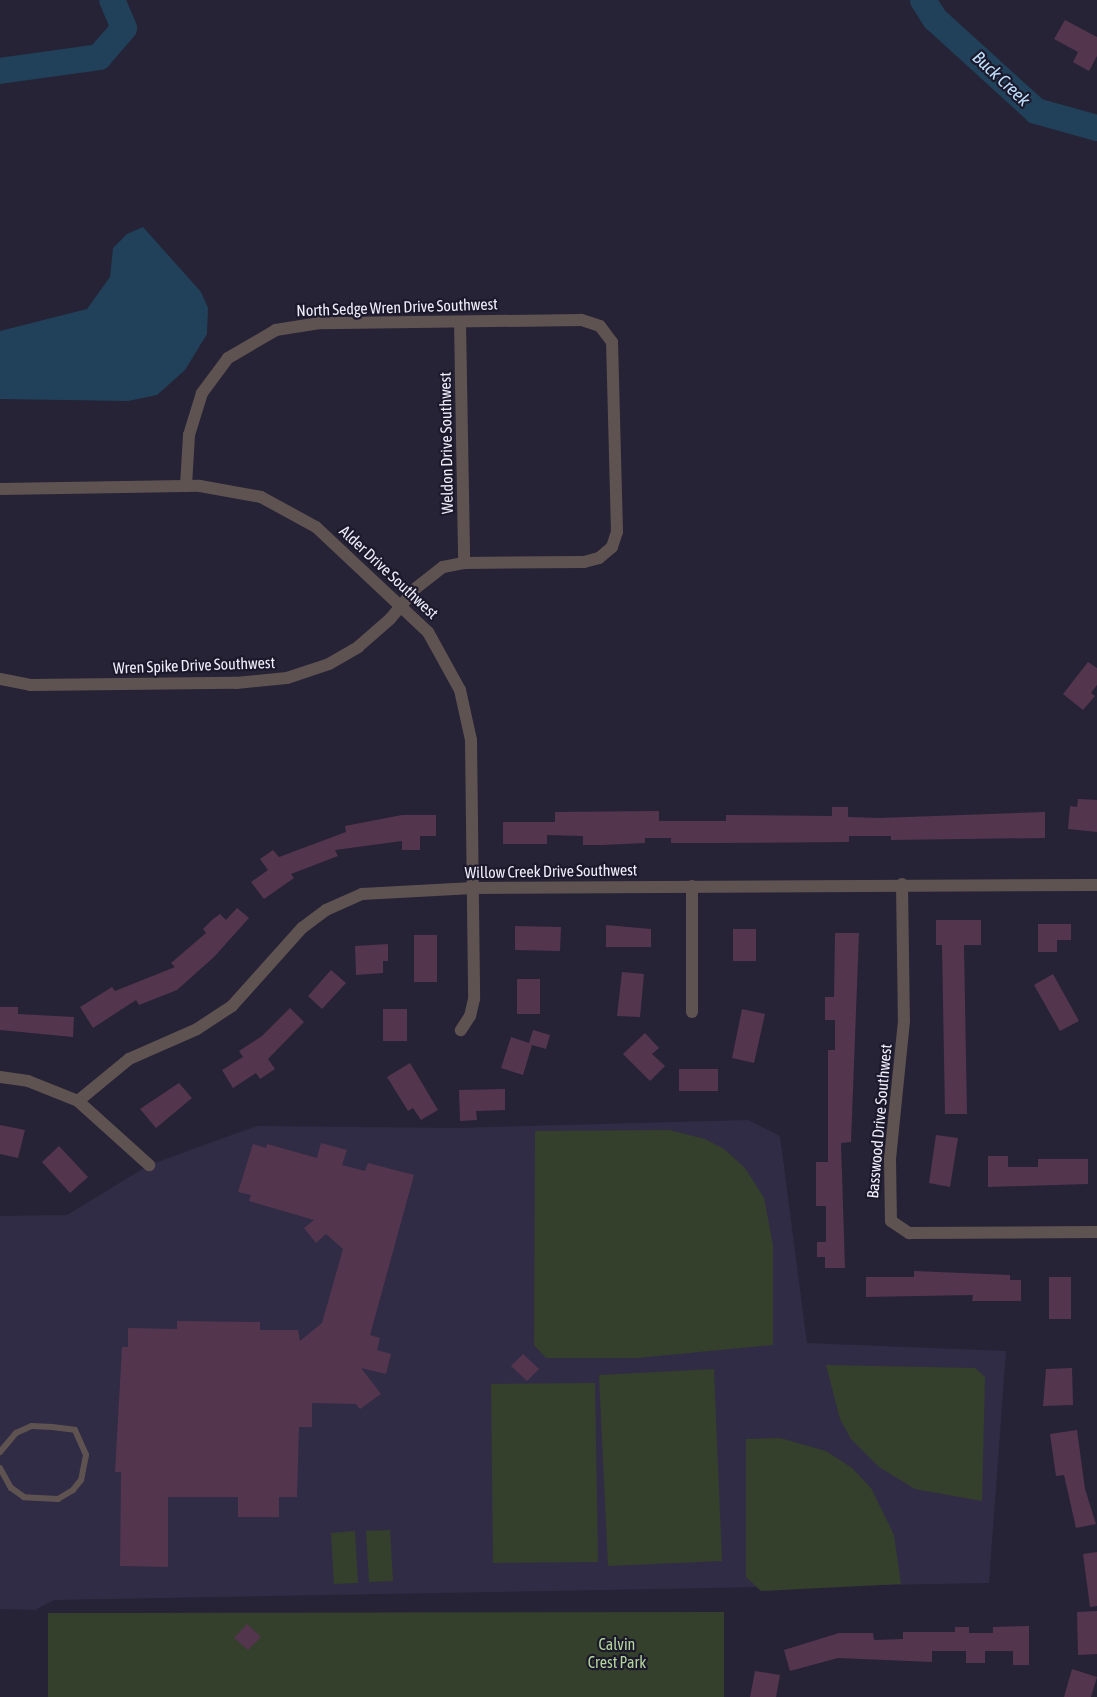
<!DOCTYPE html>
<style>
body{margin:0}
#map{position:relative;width:1097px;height:1697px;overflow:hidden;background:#262336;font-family:"Asap Condensed",sans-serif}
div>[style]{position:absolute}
.built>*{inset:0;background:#302c45}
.green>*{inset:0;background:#34402b}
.water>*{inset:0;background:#204159}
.river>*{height:26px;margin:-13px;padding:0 13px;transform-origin:13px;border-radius:13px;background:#204159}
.building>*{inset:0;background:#53354e}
.service>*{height:6px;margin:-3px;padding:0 3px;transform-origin:3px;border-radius:3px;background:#5f5351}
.minor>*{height:12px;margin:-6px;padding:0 6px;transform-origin:6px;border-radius:6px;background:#5f5351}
span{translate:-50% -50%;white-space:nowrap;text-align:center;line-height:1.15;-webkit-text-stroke:4.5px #1c192c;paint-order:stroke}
.street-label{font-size:16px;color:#eeedfa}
.park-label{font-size:16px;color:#b3d59a}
.water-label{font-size:18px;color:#bee0fb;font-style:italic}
</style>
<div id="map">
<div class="built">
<div style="clip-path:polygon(748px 1120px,780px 1136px,807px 1343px,1006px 1351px,989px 1583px,54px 1600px,35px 1610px,0 1609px,0 1216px,67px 1215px,149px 1165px,257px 1126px,456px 1128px)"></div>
</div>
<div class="green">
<div style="clip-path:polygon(669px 1130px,705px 1139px,724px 1149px,745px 1168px,764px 1198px,773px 1245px,773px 1345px,637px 1358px,546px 1358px,534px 1345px,535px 1131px)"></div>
<div style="clip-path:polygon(826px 1365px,975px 1368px,985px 1377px,982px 1501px,915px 1489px,879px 1467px,851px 1439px,840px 1419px)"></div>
<div style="clip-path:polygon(714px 1369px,722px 1561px,608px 1566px,599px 1375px)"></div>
<div style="clip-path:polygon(595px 1383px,598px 1562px,493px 1563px,491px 1384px)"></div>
<div style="clip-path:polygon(780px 1438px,826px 1451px,852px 1468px,871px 1488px,894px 1535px,901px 1584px,761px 1591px,746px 1577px,746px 1439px)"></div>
<div style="clip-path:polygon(390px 1530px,393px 1581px,369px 1582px,366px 1531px)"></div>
<div style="clip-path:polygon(355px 1531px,358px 1583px,334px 1584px,331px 1533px)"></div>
<div style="clip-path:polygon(724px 1612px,724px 1697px,48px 1697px,48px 1613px)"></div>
</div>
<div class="water">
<div style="clip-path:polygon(143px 227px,201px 292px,208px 308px,207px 334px,185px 370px,157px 395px,128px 401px,0 399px,0 331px,87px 309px,110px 277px,113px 248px,127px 234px)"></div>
</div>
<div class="river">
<div style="left:923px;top:0;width:22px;rotate:58deg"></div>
<div style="left:935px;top:19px;width:137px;rotate:42.3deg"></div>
<div style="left:1036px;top:111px;width:63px;rotate:15.6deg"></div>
<div style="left:0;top:71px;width:100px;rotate:-8deg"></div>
<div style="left:99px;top:57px;width:38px;rotate:-49deg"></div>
<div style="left:124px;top:28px;width:30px;rotate:-113deg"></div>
</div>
<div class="building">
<div style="clip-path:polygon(1065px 20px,1097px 37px,1097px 56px,1089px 71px,1073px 62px,1078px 52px,1054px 39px)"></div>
<div style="clip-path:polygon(1088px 662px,1097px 668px,1097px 685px,1091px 693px,1095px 696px,1083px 710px,1063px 694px)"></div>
<div style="clip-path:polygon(1078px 799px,1097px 800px,1097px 832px,1068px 829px,1070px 806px,1077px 807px)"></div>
<div style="clip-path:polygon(832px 807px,848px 807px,848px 817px,879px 818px,1045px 812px,1045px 838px,891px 840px,891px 836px,849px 836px,849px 842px,713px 843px,671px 843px,671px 838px,645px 838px,645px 843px,602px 845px,583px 845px,583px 836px,547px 835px,547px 844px,503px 844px,503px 822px,555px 822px,555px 812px,659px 811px,659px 821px,726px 821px,726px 815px,832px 816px)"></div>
<div style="clip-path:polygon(402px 815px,436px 815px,436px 836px,420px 836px,420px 850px,402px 850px,402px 841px,335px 850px,338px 856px,291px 874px,294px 878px,264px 899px,251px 882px,268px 870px,260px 859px,273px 850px,279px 857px,346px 832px,345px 826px)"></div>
<div style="clip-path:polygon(237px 908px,249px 918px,214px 957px,177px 990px,139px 1005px,136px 1000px,93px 1028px,80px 1007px,112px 987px,115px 991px,175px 967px,171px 963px,206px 933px,203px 929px,212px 920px,220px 914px,226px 920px)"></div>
<div style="clip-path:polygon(936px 920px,981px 920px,981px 945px,964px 945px,967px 1114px,945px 1114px,942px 945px,936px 945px)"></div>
<div style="clip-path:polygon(1038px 924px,1071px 924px,1071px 940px,1057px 940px,1057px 952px,1038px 952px)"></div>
<div style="clip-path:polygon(606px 925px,651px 929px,651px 947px,606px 947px)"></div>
<div style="clip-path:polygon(515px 926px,561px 927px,560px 951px,515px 950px)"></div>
<div style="clip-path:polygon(733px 929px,756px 929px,756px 961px,733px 961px)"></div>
<div style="clip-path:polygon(835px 933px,859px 933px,851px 1142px,841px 1143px,845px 1268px,825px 1268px,825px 1257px,817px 1257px,817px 1242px,826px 1242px,826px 1206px,816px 1206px,816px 1162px,828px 1162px,828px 1050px,835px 1050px,835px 1020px,825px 1020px,825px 997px,834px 997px)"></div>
<div style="clip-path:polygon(414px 935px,437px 935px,437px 982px,414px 982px)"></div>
<div style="clip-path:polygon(388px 944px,388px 961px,383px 961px,383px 973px,356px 975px,355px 946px)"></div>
<div style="clip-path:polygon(331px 970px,346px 983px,322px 1009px,308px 996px)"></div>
<div style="clip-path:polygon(622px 972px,644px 974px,640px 1017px,617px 1016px)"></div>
<div style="clip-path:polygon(1053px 974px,1079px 1021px,1060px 1031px,1034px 985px)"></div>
<div style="clip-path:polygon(517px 979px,540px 979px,540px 1014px,517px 1014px)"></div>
<div style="clip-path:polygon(0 1007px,18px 1007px,18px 1014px,74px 1017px,73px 1037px,0 1030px)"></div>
<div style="clip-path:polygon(290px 1008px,304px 1022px,268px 1059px,275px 1069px,260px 1079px,256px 1073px,233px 1088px,222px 1070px,243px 1057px,239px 1051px,262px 1036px)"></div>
<div style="clip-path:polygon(383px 1009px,407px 1009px,407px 1041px,383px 1041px)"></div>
<div style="clip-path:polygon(742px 1009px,765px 1014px,754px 1063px,732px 1058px)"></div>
<div style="clip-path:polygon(533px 1030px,550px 1035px,546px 1049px,532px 1045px,523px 1075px,501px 1068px,511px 1037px,529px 1043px)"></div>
<div style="clip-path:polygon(645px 1033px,659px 1048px,652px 1054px,665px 1066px,650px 1081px,623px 1054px)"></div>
<div style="clip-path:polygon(410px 1063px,438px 1110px,421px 1120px,413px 1108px,408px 1111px,387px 1077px)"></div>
<div style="clip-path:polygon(679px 1069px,718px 1069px,718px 1091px,679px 1091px)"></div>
<div style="clip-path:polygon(179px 1083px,192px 1098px,156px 1128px,140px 1109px)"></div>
<div style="clip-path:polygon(505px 1089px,505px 1110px,476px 1111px,477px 1120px,460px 1121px,459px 1090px)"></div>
<div style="clip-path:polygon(0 1125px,25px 1130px,18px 1158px,0 1154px)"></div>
<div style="clip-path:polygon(936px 1135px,958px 1138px,950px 1187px,929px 1183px)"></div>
<div style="clip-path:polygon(321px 1143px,347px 1150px,342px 1165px,365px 1171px,368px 1163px,414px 1175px,370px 1335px,380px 1338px,377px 1350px,391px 1354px,386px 1374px,361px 1368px,381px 1394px,360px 1409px,356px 1404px,312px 1403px,312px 1427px,299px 1427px,297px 1497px,279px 1497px,279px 1517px,238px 1517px,238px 1497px,168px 1497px,168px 1567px,120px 1566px,121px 1472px,115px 1472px,122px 1347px,128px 1347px,128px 1328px,177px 1329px,177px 1321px,260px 1322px,260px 1330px,298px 1330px,300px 1341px,322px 1323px,343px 1249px,326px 1234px,316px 1243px,304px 1228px,314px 1220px,249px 1201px,251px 1195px,238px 1192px,253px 1144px,266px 1148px,267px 1144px,317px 1158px)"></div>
<div style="clip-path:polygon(59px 1146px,88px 1177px,70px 1193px,42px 1162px)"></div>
<div style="clip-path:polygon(988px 1156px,1008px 1156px,1008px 1167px,1038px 1167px,1038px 1159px,1088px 1159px,1088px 1184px,988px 1187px)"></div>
<div style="clip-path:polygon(914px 1271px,1010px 1275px,1010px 1280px,1021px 1280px,1021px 1301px,972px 1301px,973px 1295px,866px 1297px,866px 1277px,914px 1277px)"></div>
<div style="clip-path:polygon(1049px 1277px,1071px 1277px,1071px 1319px,1049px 1319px)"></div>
<div style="clip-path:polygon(523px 1354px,539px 1369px,527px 1381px,511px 1366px)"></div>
<div style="clip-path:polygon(1072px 1368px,1073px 1405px,1043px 1406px,1046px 1369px)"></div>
<div style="clip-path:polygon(1077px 1430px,1085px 1489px,1096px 1524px,1076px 1528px,1064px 1475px,1056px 1476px,1050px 1434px)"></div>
<div style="clip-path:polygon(1097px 1552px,1097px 1606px,1090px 1607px,1083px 1554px)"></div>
<div style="clip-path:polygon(1097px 1611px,1097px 1654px,1078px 1655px,1077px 1612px)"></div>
<div style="clip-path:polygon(247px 1624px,261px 1637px,248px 1650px,234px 1638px)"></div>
<div style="clip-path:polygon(1029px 1626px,1029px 1665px,1013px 1665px,1013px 1651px,985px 1651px,985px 1663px,966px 1663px,966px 1651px,932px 1651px,932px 1662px,838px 1658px,790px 1671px,784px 1650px,839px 1633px,873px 1633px,874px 1640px,903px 1639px,903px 1632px,955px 1632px,955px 1627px,969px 1627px,969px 1633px,993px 1633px,993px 1627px)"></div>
<div style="clip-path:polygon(1072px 1669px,1097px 1677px,1091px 1697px,1064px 1697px)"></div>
<div style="clip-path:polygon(755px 1671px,780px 1675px,776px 1697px,750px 1697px)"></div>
</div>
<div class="service">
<div style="left:0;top:1452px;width:25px;rotate:-50deg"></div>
<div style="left:16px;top:1433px;width:17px;rotate:-24deg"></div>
<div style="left:32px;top:1426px;width:20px;rotate:3deg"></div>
<div style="left:52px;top:1427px;width:23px;rotate:7deg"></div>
<div style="left:75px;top:1430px;width:27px;rotate:66deg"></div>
<div style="left:86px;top:1455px;width:25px;rotate:101deg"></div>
<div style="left:81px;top:1480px;width:13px;rotate:129deg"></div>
<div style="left:73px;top:1490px;width:17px;rotate:149deg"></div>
<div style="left:58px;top:1499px;width:34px;rotate:-177deg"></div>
<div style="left:24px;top:1497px;width:16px;rotate:-145deg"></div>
<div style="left:11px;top:1488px;width:23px;rotate:-119deg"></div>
</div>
<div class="minor">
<div style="left:460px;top:322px;width:241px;rotate:89deg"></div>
<div style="left:0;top:489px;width:200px;rotate:-0.9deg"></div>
<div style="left:200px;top:486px;width:62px;rotate:10.2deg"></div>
<div style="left:261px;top:497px;width:63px;rotate:28.6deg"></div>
<div style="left:316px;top:527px;width:154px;rotate:43.2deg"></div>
<div style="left:428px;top:632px;width:66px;rotate:61.1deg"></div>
<div style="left:460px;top:690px;width:51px;rotate:77.6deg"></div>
<div style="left:471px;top:740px;width:259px;rotate:89.3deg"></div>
<div style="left:474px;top:999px;width:17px;rotate:103deg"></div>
<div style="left:470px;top:1016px;width:17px;rotate:123deg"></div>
<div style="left:0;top:679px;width:31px;rotate:11deg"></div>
<div style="left:30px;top:685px;width:206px;rotate:-0.6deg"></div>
<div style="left:236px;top:683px;width:51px;rotate:-5.6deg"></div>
<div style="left:287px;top:678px;width:44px;rotate:-18.4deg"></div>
<div style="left:329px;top:664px;width:34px;rotate:-30deg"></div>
<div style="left:358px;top:647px;width:43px;rotate:-41.2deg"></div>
<div style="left:390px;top:619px;width:40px;rotate:-50deg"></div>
<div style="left:416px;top:588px;width:34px;rotate:-38deg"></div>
<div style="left:443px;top:567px;width:21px;rotate:-11deg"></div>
<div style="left:464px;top:563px;width:120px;rotate:-0.5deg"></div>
<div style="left:584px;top:562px;width:16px;rotate:-15deg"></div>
<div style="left:599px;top:558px;width:17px;rotate:-40deg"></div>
<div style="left:612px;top:547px;width:16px;rotate:-72deg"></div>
<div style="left:617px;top:532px;width:190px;rotate:-91.5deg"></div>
<div style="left:612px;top:342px;width:20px;rotate:-127deg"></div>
<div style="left:600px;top:326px;width:20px;rotate:-162deg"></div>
<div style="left:581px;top:320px;width:261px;rotate:179.3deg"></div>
<div style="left:320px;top:323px;width:45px;rotate:171deg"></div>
<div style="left:276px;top:330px;width:56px;rotate:149.7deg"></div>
<div style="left:228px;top:358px;width:44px;rotate:126.6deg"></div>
<div style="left:202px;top:393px;width:44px;rotate:107.2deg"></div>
<div style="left:189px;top:435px;width:51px;rotate:93.4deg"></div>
<div style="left:902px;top:884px;width:137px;rotate:89.2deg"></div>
<div style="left:904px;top:1021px;width:139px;rotate:95.8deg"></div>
<div style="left:890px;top:1159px;width:62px;rotate:89.1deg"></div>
<div style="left:891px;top:1221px;width:22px;rotate:34deg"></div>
<div style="left:909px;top:1233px;width:188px;rotate:-0.3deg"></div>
<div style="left:692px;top:886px;width:126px;rotate:90deg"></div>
<div style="left:0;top:1077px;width:28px;rotate:8deg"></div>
<div style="left:28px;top:1081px;width:54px;rotate:21.8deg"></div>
<div style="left:78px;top:1101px;width:96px;rotate:42deg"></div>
<div style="left:78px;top:1101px;width:66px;rotate:-39.5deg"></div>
<div style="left:129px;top:1059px;width:74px;rotate:-23.8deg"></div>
<div style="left:197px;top:1029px;width:42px;rotate:-33.3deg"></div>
<div style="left:232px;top:1006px;width:105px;rotate:-48.1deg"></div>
<div style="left:302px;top:928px;width:30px;rotate:-37deg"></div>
<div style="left:326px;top:910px;width:39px;rotate:-24deg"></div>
<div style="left:362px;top:894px;width:111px;rotate:-3.1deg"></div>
<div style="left:473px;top:888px;width:624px;rotate:-0.28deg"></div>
</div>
<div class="street-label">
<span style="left:397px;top:307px;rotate:-2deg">North Sedge Wren Drive Southwest</span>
<span style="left:446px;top:443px;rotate:-91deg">Weldon Drive Southwest</span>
<span style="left:389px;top:572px;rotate:43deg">Alder Drive Southwest</span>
<span style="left:194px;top:665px;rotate:-2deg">Wren Spike Drive Southwest</span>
<span style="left:551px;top:871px;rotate:-1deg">Willow Creek Drive Southwest</span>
<span style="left:879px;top:1121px;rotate:-85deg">Basswood Drive Southwest</span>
</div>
<div class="park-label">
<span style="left:617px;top:1653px">Calvin<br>Crest Park</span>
</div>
<div class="water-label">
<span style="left:1001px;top:79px;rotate:43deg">Buck Creek</span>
</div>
</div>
